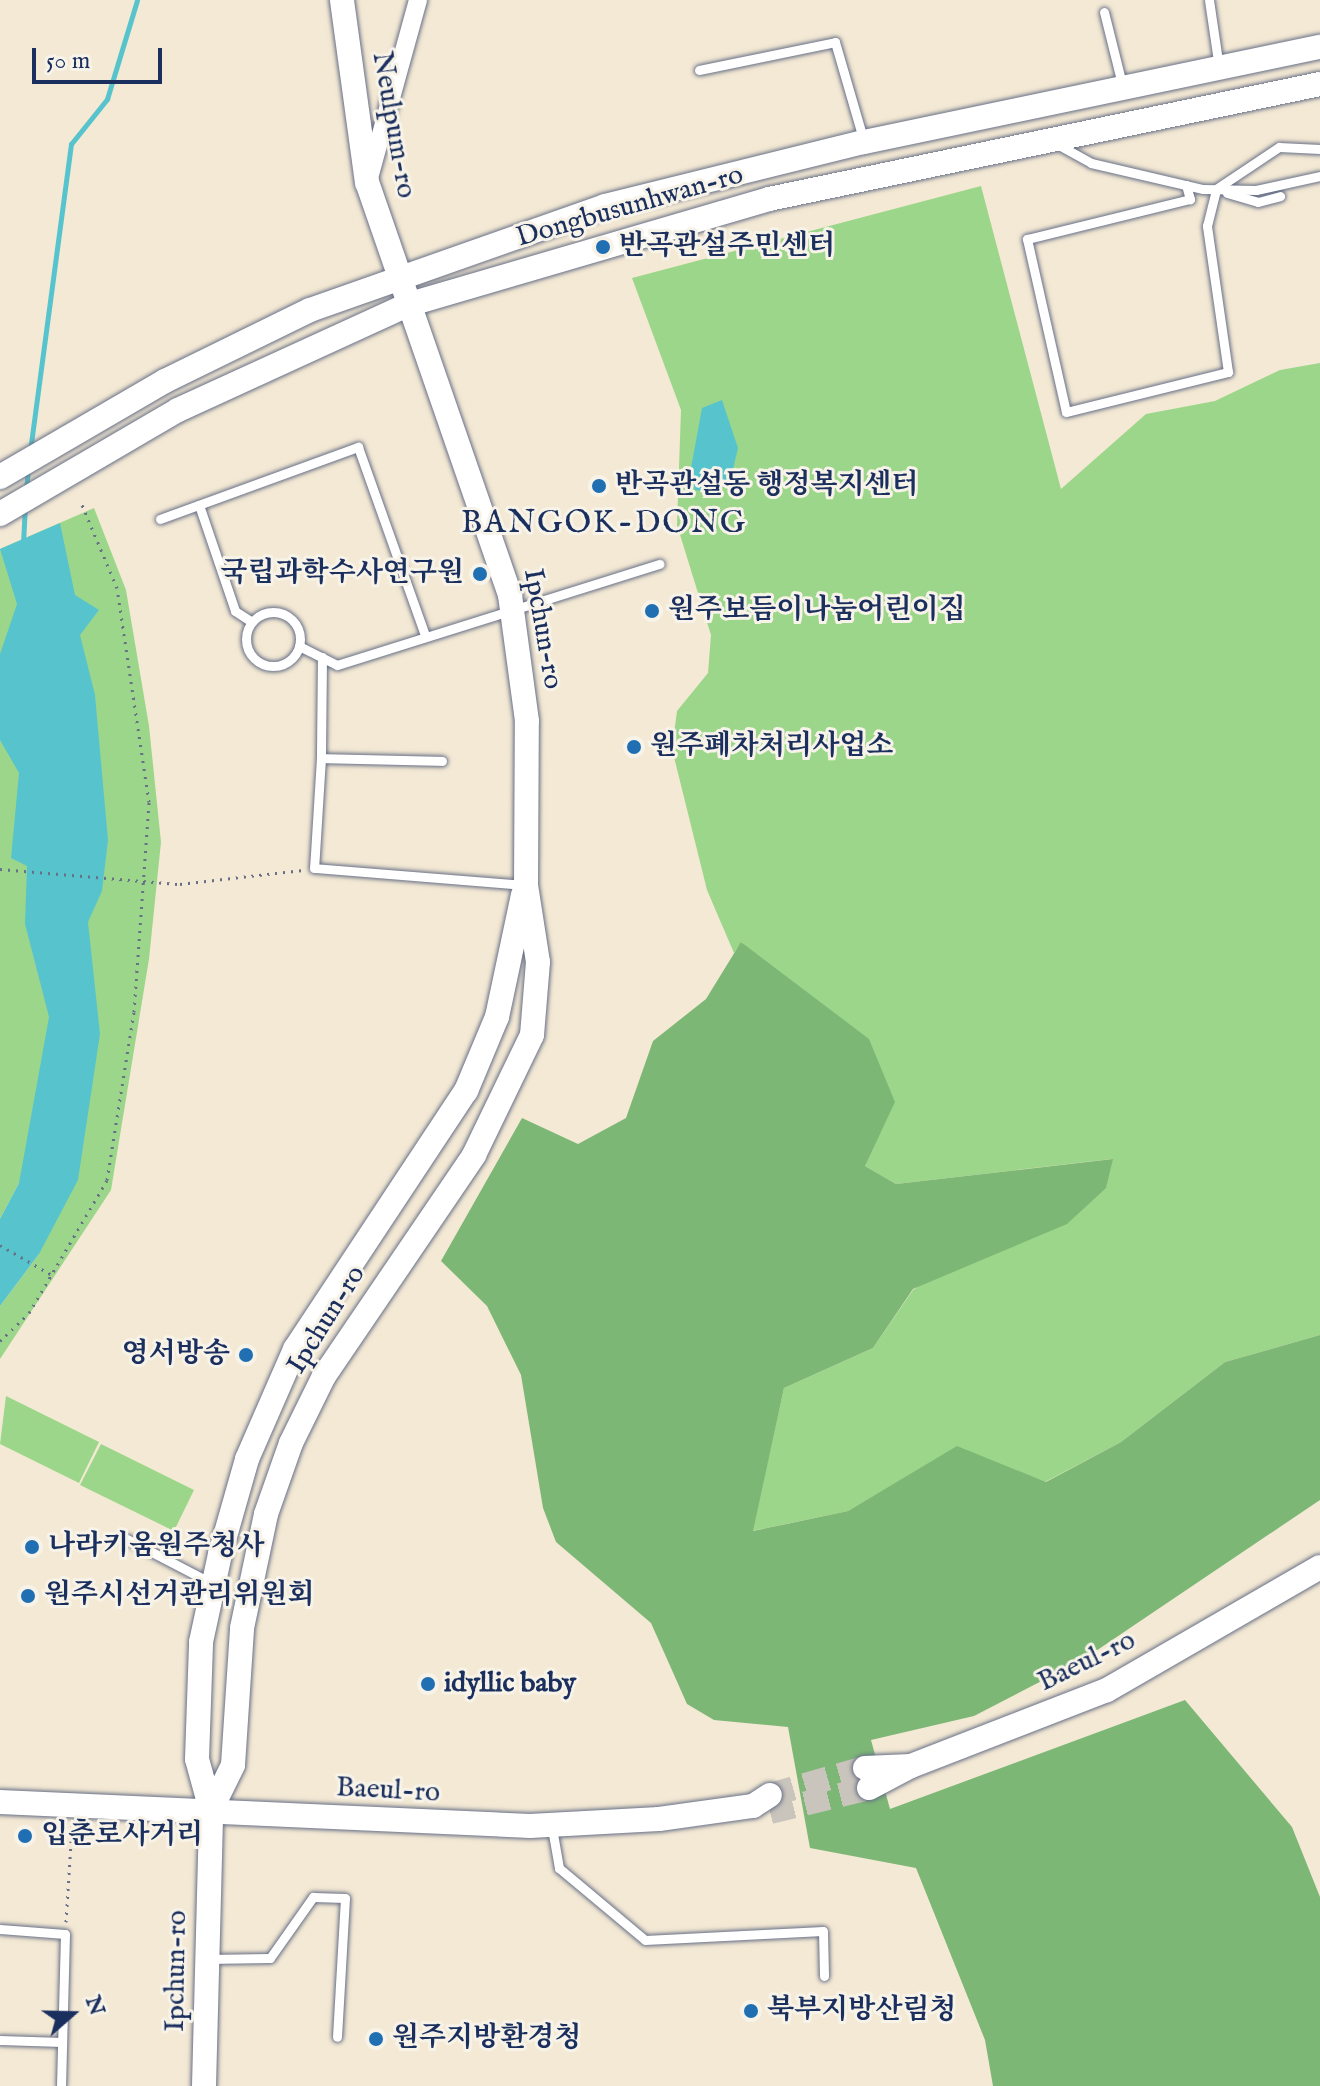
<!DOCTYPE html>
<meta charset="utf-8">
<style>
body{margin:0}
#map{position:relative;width:1320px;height:2086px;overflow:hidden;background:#f4e9d4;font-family:"IM FELL English","Noto Serif KR",serif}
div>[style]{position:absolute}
.green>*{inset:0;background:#9cd68a}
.forest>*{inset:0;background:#7db776}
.water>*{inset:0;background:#57c4cd}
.stream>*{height:5px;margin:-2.5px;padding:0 2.5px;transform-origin:2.5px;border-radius:2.5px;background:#57c4cd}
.secondary-tunnel>*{height:24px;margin-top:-12px;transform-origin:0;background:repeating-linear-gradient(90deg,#c9c4bc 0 24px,transparent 0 36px)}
.path>*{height:3px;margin-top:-1.5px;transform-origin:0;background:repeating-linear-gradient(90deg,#677087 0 2px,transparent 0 8px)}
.roads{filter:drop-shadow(0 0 2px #677087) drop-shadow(0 0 2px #677087)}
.lane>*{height:9px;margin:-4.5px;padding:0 4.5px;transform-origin:4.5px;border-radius:4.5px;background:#fff}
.lane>.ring{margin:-4.5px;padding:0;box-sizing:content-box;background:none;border:9px solid #fff;border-radius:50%}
.street>*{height:18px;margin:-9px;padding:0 9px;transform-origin:9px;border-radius:9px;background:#fff}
.secondary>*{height:24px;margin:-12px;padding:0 12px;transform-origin:12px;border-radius:12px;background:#fff}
.dots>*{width:22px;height:22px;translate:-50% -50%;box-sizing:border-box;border:4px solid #f7f3e8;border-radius:50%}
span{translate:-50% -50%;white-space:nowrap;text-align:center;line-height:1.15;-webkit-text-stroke:6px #f7f3e8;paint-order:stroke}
.street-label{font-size:28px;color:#1b2f5e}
.poi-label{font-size:28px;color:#1b2f5e;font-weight:700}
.left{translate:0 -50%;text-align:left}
.right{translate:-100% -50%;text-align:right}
.quarter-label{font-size:32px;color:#1b2f5e;letter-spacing:2px}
.north{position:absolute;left:32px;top:1974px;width:80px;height:80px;-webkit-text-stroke:6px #f7f3e8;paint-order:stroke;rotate:70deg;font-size:22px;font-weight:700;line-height:32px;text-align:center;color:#1b2f5e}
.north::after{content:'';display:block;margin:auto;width:28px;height:36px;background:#1b2f5e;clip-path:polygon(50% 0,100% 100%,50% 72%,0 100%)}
.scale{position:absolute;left:32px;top:48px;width:130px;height:36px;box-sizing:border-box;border:4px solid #1b2f5e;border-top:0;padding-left:10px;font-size:24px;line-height:28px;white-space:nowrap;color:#1b2f5e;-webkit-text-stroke:6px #f7f3e8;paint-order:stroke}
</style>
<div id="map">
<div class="green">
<div style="clip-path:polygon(981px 186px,1061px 489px,1146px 414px,1215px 401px,1280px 370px,1320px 363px,1320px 1335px,1225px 1362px,1121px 1442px,1045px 1482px,957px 1447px,848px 1511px,752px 1531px,784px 1388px,873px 1348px,913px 1290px,1112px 1159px,896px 1184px,865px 1166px,875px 1140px,742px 942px,734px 953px,707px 890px,672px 749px,677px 711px,708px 673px,711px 635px,677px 525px,681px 410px,632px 278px)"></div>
<div style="clip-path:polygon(94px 508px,126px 590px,149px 726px,161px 842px,149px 959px,111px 1190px,0 1359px,0 1306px,39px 1254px,19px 1183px,0 1219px,0 549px)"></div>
<div style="clip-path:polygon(6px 1396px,99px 1442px,79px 1483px,0 1444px)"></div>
<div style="clip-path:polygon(101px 1444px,194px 1490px,174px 1531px,80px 1485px)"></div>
</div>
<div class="forest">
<div style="clip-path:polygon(741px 942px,869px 1039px,895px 1102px,865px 1166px,896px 1184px,1113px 1159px,1106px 1188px,1067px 1224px,913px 1289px,873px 1348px,784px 1388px,753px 1531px,848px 1511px,957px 1446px,1046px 1482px,1121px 1442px,1225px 1362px,1320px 1335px,1320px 1500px,1084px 1659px,974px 1716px,871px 1740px,890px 1809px,1185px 1700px,1292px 1827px,1320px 1897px,1320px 2086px,993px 2086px,985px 2040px,916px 1868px,810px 1848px,788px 1727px,714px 1720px,687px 1704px,651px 1623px,556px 1542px,543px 1508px,521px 1375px,487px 1306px,441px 1261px,522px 1118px,578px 1144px,626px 1118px,653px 1041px,706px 999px)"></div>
</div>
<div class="water">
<div style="clip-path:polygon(722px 400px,738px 448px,731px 478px,711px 492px,695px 490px,690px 473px,702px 408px)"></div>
<div style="clip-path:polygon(60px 523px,75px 595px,99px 610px,80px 635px,95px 695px,108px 840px,102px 891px,88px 922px,100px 1034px,78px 1180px,39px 1254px,0 1306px,0 1219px,19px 1183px,49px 1017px,25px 924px,27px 866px,11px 858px,19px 773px,0 740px,0 654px,17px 604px,0 549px)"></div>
</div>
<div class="stream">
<div style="left:30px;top:451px;width:310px;rotate:-82.4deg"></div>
<div style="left:71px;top:144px;width:58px;rotate:-51.3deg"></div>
<div style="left:107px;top:99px;width:103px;rotate:-73.1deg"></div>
<div style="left:26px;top:491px;width:22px;rotate:-85deg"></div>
<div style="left:23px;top:543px;width:34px;rotate:-87deg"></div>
</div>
<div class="secondary-tunnel">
<div style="left:770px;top:1795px;width:99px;rotate:-15.9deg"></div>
<div style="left:770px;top:1812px;width:102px;rotate:-13.6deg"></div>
</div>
<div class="path">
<div style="left:0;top:869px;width:181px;rotate:4.8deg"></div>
<div style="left:180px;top:884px;width:124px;rotate:-6.5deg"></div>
<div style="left:0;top:1245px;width:60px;rotate:30deg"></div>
<div style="left:0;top:1341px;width:40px;rotate:-44deg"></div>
<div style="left:29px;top:1313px;width:154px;rotate:-59.6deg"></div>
<div style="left:107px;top:1180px;width:170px;rotate:-80.9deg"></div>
<div style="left:134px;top:1012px;width:211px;rotate:-85.9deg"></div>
<div style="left:149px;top:802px;width:216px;rotate:-98.5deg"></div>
<div style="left:117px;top:588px;width:95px;rotate:-112.8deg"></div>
<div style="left:66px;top:1922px;width:96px;rotate:-86.4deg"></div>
</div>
<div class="roads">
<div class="lane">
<div style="left:1209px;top:0;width:69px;rotate:81.6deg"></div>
<div style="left:1104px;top:12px;width:78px;rotate:76deg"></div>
<div style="left:699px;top:70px;width:139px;rotate:-11.6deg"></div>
<div style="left:835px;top:42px;width:104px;rotate:73.8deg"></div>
<div style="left:1057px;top:144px;width:39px;rotate:29deg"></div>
<div style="left:1091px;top:163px;width:115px;rotate:13.1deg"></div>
<div style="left:1203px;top:189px;width:53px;rotate:1.1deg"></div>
<div style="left:1256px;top:190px;width:66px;rotate:-12.3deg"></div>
<div style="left:1186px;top:185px;width:15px;rotate:74deg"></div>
<div style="left:1190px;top:199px;width:168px;rotate:166.2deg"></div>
<div style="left:1027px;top:239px;width:177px;rotate:77.3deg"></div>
<div style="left:1066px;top:412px;width:167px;rotate:-13.9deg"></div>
<div style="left:1228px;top:372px;width:148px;rotate:-98.2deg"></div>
<div style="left:1207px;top:226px;width:38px;rotate:-76deg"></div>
<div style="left:1216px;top:189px;width:76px;rotate:-33.7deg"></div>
<div style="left:1279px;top:147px;width:41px;rotate:2.8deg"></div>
<div style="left:1227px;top:193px;width:32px;rotate:16deg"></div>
<div style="left:1258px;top:202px;width:23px;rotate:-15deg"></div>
<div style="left:199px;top:505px;width:112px;rotate:71.2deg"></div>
<div style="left:235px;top:611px;width:20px;rotate:33deg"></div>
<div style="left:160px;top:519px;width:211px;rotate:-20deg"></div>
<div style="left:358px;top:447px;width:200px;rotate:70.4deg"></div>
<div class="ring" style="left:246px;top:612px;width:45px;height:45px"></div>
<div style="left:299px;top:646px;width:42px;rotate:26.6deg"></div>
<div style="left:337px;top:665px;width:338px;rotate:-17.4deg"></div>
<div style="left:322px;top:657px;width:101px;rotate:90.6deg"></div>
<div style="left:321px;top:758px;width:121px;rotate:1.4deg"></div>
<div style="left:321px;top:758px;width:110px;rotate:93.6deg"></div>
<div style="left:314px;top:868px;width:213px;rotate:4.6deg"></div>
<div style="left:127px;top:1539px;width:95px;rotate:27.6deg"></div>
<div style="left:552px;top:1828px;width:41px;rotate:80.1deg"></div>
<div style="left:559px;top:1868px;width:112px;rotate:39.9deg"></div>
<div style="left:645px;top:1940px;width:178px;rotate:-2.9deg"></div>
<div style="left:823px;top:1931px;width:45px;rotate:88.7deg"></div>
<div style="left:0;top:1929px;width:65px;rotate:4.4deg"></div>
<div style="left:65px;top:1934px;width:152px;rotate:91.5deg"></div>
<div style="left:207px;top:1959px;width:63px;rotate:-0.9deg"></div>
<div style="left:270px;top:1958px;width:75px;rotate:-54.8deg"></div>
<div style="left:313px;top:1897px;width:32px;rotate:2deg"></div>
<div style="left:345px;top:1898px;width:139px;rotate:93.3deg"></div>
<div style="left:0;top:2040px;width:62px;rotate:1.8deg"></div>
</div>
<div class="street">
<div style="left:369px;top:178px;width:185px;rotate:-74.6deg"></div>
</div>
<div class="secondary">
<div style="left:0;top:477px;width:191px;rotate:-30.2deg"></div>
<div style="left:165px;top:381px;width:161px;rotate:-26.1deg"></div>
<div style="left:310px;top:310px;width:313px;rotate:-19.4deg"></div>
<div style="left:605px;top:206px;width:267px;rotate:-13.9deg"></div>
<div style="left:864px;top:142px;width:466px;rotate:-11.8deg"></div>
<div style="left:0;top:514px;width:206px;rotate:-30.3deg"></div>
<div style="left:178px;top:410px;width:252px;rotate:-24.6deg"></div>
<div style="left:407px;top:305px;width:377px;rotate:-16.3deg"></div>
<div style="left:769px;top:199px;width:563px;rotate:-11.79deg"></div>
<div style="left:865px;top:1768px;width:46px;rotate:-2.5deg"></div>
<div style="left:911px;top:1766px;width:210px;rotate:-21.2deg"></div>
<div style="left:1107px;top:1690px;width:246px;rotate:-30deg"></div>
<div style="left:869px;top:1788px;width:47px;rotate:-27.6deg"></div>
<div style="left:0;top:1802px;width:531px;rotate:2.59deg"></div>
<div style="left:530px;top:1826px;width:129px;rotate:-3.1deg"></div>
<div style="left:659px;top:1819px;width:95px;rotate:-7.9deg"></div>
<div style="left:753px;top:1806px;width:20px;rotate:-33deg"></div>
<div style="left:211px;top:1810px;width:50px;rotate:-63.9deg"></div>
<div style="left:233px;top:1765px;width:137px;rotate:-86.2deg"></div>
<div style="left:242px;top:1628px;width:116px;rotate:-78.1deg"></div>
<div style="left:266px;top:1514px;width:75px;rotate:-70.6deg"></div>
<div style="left:291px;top:1443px;width:75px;rotate:-63.8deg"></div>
<div style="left:324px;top:1376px;width:267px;rotate:-55.8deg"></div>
<div style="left:474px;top:1155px;width:133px;rotate:-64.2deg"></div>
<div style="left:532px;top:1035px;width:73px;rotate:-85.3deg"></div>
<div style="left:538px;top:962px;width:78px;rotate:-98.9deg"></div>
<div style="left:526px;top:885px;width:164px;rotate:-89.7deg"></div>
<div style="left:527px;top:721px;width:127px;rotate:-97.7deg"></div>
<div style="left:510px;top:595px;width:436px;rotate:-109.1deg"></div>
<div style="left:367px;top:183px;width:185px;rotate:-97.8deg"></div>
<div style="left:204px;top:2086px;width:276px;rotate:-88.5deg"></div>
<div style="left:211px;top:1810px;width:53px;rotate:-105.4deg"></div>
<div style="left:197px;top:1759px;width:117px;rotate:-88deg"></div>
<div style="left:201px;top:1642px;width:90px;rotate:-77.8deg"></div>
<div style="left:220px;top:1554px;width:99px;rotate:-74.1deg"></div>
<div style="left:247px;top:1459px;width:120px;rotate:-66.4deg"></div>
<div style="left:295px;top:1349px;width:310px;rotate:-56.5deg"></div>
<div style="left:466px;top:1091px;width:80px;rotate:-67.3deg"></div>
<div style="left:497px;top:1017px;width:125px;rotate:-78deg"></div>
</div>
</div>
<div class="dots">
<div style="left:603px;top:247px;background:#1f6fb2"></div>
<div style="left:599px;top:486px;background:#1f6fb2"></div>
<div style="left:480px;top:574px;background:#1f6fb2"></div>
<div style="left:652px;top:611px;background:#1f6fb2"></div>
<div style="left:634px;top:747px;background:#1f6fb2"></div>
<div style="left:246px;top:1355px;background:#1f6fb2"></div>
<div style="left:32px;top:1547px;background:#1f6fb2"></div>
<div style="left:28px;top:1596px;background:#1f6fb2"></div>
<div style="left:428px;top:1684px;background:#1f6fb2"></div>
<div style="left:25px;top:1836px;background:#1f6fb2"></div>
<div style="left:751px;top:2011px;background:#1f6fb2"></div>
<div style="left:376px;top:2039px;background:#1f6fb2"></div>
</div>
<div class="street-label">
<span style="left:393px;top:125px;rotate:80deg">Neulpum-ro</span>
<span style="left:630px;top:207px;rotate:-16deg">Dongbusunhwan-ro</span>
<span style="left:542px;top:629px;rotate:80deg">Ipchun-ro</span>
<span style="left:327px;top:1320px;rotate:-58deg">Ipchun-ro</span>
<span style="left:1087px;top:1662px;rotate:-26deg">Baeul-ro</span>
<span style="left:388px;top:1791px;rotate:3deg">Baeul-ro</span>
<span style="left:177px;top:1971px;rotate:-89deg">Ipchun-ro</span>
</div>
<div class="poi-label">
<span class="left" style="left:619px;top:247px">반곡관설주민센터</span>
<span class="left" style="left:615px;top:486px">반곡관설동 행정복지센터</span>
<span class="right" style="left:464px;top:574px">국립과학수사연구원</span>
<span class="left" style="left:668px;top:611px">원주보듬이나눔어린이집</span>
<span class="left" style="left:650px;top:747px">원주폐차처리사업소</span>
<span class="right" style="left:230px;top:1355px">영서방송</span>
<span class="left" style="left:48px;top:1547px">나라키움원주청사</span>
<span class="left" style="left:44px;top:1596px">원주시선거관리위원회</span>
<span class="left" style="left:444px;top:1684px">idyllic baby</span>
<span class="left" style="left:41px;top:1836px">입춘로사거리</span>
<span class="left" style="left:767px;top:2011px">북부지방산림청</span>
<span class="left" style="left:392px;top:2039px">원주지방환경청</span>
</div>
<div class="quarter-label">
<span style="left:604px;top:524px">BANGOK-DONG</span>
</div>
<div class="north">N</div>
<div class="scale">50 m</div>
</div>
